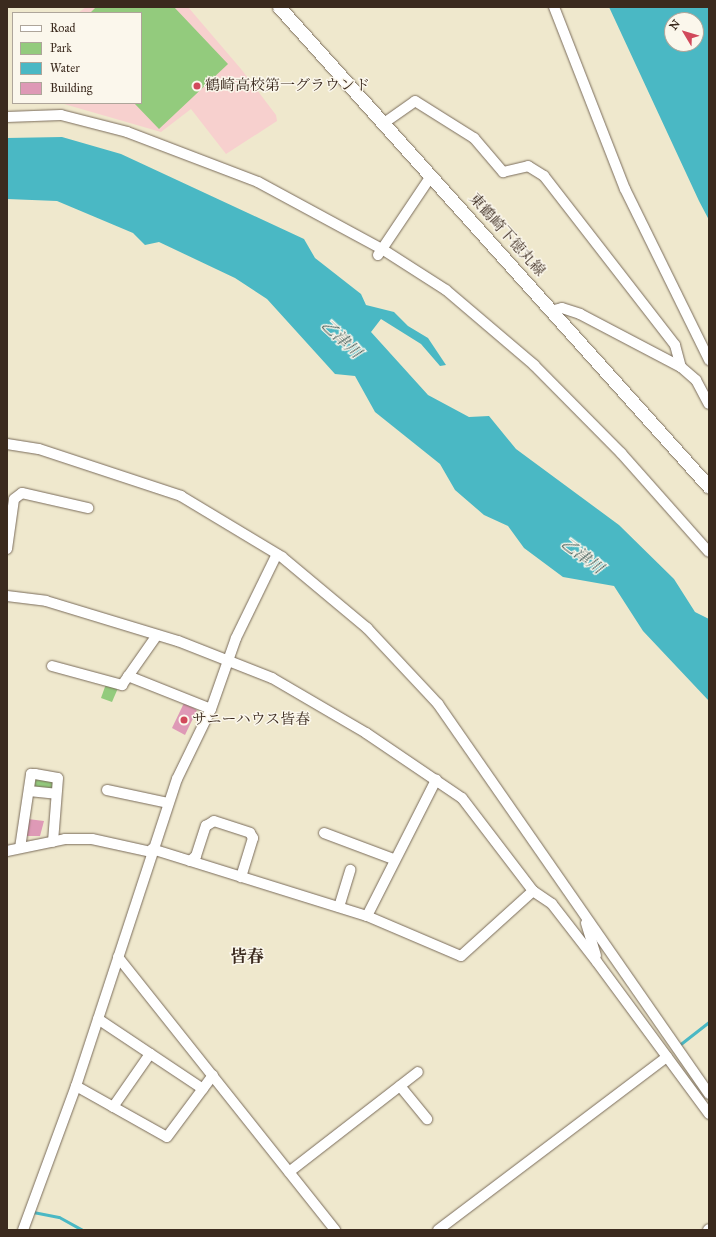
<!DOCTYPE html>
<meta charset="utf-8">
<style>
body{margin:0}
#map{position:relative;width:716px;height:1237px;overflow:hidden;background:#efe8cd;font-family:"IM FELL Great Primer","Noto Serif JP",serif}
div>[style]{position:absolute}
.built>*{inset:0;background:#f7d0ce}
.green>*{inset:0;background:#93cb7d}
.water>*{inset:0;background:#4ab8c4}
.stream>*{height:3px;margin:-1.5px;padding:0 1.5px;transform-origin:1.5px;border-radius:1.5px;background:#4ab8c4}
.building>*{inset:0;background:#de99b6}
.roads{filter:drop-shadow(0 0 1px #7a6c5b) drop-shadow(0 0 1px #7a6c5b)}
.minor>*{height:10px;margin:-5px;padding:0 5px;transform-origin:5px;border-radius:5px;background:#fff}
.tertiary>*{height:13px;margin:-6.5px;padding:0 6.5px;transform-origin:6.5px;border-radius:6.5px;background:#fff}
.dots>*{width:11px;height:11px;translate:-50% -50%;box-sizing:border-box;border:2px solid #fbf7ec;border-radius:50%}
span{translate:-50% -50%;white-space:nowrap;text-align:center;line-height:1.15;-webkit-text-stroke:3px #fbf7ec;paint-order:stroke}
.poi-label{font-size:15px;color:#3b2a1e}
.left{translate:0 -50%;text-align:left}
.street-label{font-size:15px;color:#3b2a1e}
.water-label{font-size:16px;color:#405c58;font-style:italic}
.quarter-label{font-size:17px;color:#3b2a1e;font-weight:700}
.frame{position:absolute;inset:0;border:8px solid #3b2a1e;pointer-events:none}
.legend{position:absolute;left:12px;top:12px;width:130px;height:92px;box-sizing:border-box;background:#fbf7ec;border:1px solid #aea59a;margin:0;padding:5px 7px;list-style:none;font-size:12px;color:#3b2a1e}
.legend li{display:flex;align-items:center;gap:8px;height:20px}
.legend b{width:20px;border:1px solid #aea59a}
.north{position:absolute;left:664px;top:12px;width:40px;height:40px;box-sizing:border-box;background:#fbf7ec;border:1px solid #aea59a;border-radius:50%;rotate:308deg;font-size:11px;font-weight:700;line-height:16px;text-align:center;color:#3b2a1e}
.north::after{content:'';display:block;margin:auto;width:14px;height:18px;background:#d1495b;clip-path:polygon(50% 0,100% 100%,50% 72%,0 100%)}
</style>
<div id="map">
<div class="built">
<div style="clip-path:polygon(86px 7px,188px 7px,241px 69px,276px 115px,277px 121px,226px 154px,191px 109px,161px 132px,64px 104px,141px 103px,141px 13px,78px 13px)"></div>
</div>
<div class="green">
<div style="clip-path:polygon(96px 7px,174px 7px,228px 64px,159px 129px,134px 103px,141px 103px,141px 13px,90px 13px)"></div>
<div style="clip-path:polygon(106px 684px,118px 688px,112px 702px,101px 698px)"></div>
<div style="clip-path:polygon(36px 777px,54px 778px,53px 789px,34px 789px)"></div>
</div>
<div class="water">
<div style="clip-path:polygon(evenodd,609px 7px,709px 7px,709px 220px,699px 201px,609px 7px,672px 20px,696px 20px,696px 44px,672px 44px,672px 20px)"></div>
<div style="clip-path:polygon(62px 137px,121px 154px,304px 239px,315px 258px,361px 294px,366px 305px,394px 312px,408px 326px,428px 338px,446px 365px,440px 366px,421px 344px,381px 319px,371px 332px,428px 395px,469px 417px,489px 416px,516px 449px,619px 525px,674px 579px,695px 612px,709px 619px,709px 701px,643px 631px,614px 586px,563px 577px,524px 548px,508px 526px,484px 515px,455px 490px,440px 464px,375px 412px,355px 376px,335px 374px,267px 299px,235px 278px,159px 242px,145px 245px,133px 233px,57px 201px,7px 199px,7px 138px)"></div>
</div>
<div class="stream">
<div style="left:678px;top:1046px;width:39px;rotate:-38deg"></div>
<div style="left:33px;top:1212px;width:26px;rotate:11deg"></div>
<div style="left:59px;top:1217px;width:26px;rotate:29deg"></div>
</div>
<div class="building">
<div style="clip-path:polygon(184px 703px,197px 710px,185px 735px,172px 728px)"></div>
<div style="clip-path:polygon(28px 819px,44px 821px,40px 836px,26px 836px)"></div>
</div>
<div class="roads">
<div class="minor">
<div style="left:554px;top:7px;width:195px;rotate:68.7deg"></div>
<div style="left:625px;top:189px;width:191px;rotate:63.8deg"></div>
<div style="left:7px;top:117px;width:54px;rotate:-2.1deg"></div>
<div style="left:61px;top:115px;width:68px;rotate:14.4deg"></div>
<div style="left:127px;top:132px;width:140px;rotate:20.9deg"></div>
<div style="left:258px;top:182px;width:141px;rotate:28.4deg"></div>
<div style="left:382px;top:249px;width:76px;rotate:32.6deg"></div>
<div style="left:446px;top:290px;width:116px;rotate:40.4deg"></div>
<div style="left:534px;top:365px;width:124px;rotate:45.3deg"></div>
<div style="left:621px;top:453px;width:132px;rotate:48.4deg"></div>
<div style="left:384px;top:123px;width:38px;rotate:-35deg"></div>
<div style="left:415px;top:101px;width:70px;rotate:32.1deg"></div>
<div style="left:474px;top:138px;width:45px;rotate:49.5deg"></div>
<div style="left:503px;top:172px;width:26px;rotate:-13deg"></div>
<div style="left:528px;top:166px;width:19px;rotate:32deg"></div>
<div style="left:544px;top:176px;width:214px;rotate:52.2deg"></div>
<div style="left:675px;top:345px;width:23px;rotate:75deg"></div>
<div style="left:378px;top:255px;width:95px;rotate:-56.1deg"></div>
<div style="left:554px;top:310px;width:8px;rotate:-14deg"></div>
<div style="left:562px;top:308px;width:19px;rotate:18deg"></div>
<div style="left:580px;top:314px;width:114px;rotate:27.7deg"></div>
<div style="left:681px;top:367px;width:20px;rotate:41deg"></div>
<div style="left:696px;top:380px;width:27px;rotate:62deg"></div>
<div style="left:7px;top:444px;width:32px;rotate:9deg"></div>
<div style="left:39px;top:449px;width:150px;rotate:18.3deg"></div>
<div style="left:181px;top:496px;width:118px;rotate:31.1deg"></div>
<div style="left:282px;top:557px;width:111px;rotate:39.9deg"></div>
<div style="left:367px;top:628px;width:104px;rotate:46.9deg"></div>
<div style="left:438px;top:704px;width:475px;rotate:55.2deg"></div>
<div style="left:7px;top:549px;width:50px;rotate:-82deg"></div>
<div style="left:14px;top:499px;width:10px;rotate:-37deg"></div>
<div style="left:22px;top:493px;width:68px;rotate:12.8deg"></div>
<div style="left:7px;top:596px;width:39px;rotate:7deg"></div>
<div style="left:46px;top:601px;width:138px;rotate:16.9deg"></div>
<div style="left:178px;top:641px;width:101px;rotate:21.5deg"></div>
<div style="left:272px;top:678px;width:109px;rotate:30.3deg"></div>
<div style="left:366px;top:733px;width:116px;rotate:34.1deg"></div>
<div style="left:462px;top:798px;width:117px;rotate:52.6deg"></div>
<div style="left:533px;top:891px;width:23px;rotate:34deg"></div>
<div style="left:552px;top:904px;width:73px;rotate:52.2deg"></div>
<div style="left:597px;top:962px;width:189px;rotate:53.6deg"></div>
<div style="left:52px;top:666px;width:73px;rotate:15.2deg"></div>
<div style="left:122px;top:685px;width:61px;rotate:-55deg"></div>
<div style="left:128px;top:676px;width:89px;rotate:21.7deg"></div>
<div style="left:107px;top:790px;width:62px;rotate:12deg"></div>
<div style="left:29px;top:791px;width:27px;rotate:6deg"></div>
<div style="left:324px;top:833px;width:74px;rotate:20.6deg"></div>
<div style="left:20px;top:848px;width:75px;rotate:-81.5deg"></div>
<div style="left:31px;top:774px;width:4px"></div>
<div style="left:35px;top:774px;width:23px;rotate:10deg"></div>
<div style="left:58px;top:778px;width:64px;rotate:94.5deg"></div>
<div style="left:152px;top:849px;width:225px;rotate:17.3deg"></div>
<div style="left:367px;top:916px;width:102px;rotate:23.1deg"></div>
<div style="left:461px;top:956px;width:97px;rotate:-42.1deg"></div>
<div style="left:7px;top:851px;width:59px;rotate:-11.7deg"></div>
<div style="left:65px;top:839px;width:27px"></div>
<div style="left:92px;top:839px;width:60px;rotate:12.4deg"></div>
<div style="left:190px;top:861px;width:8px;rotate:-40deg"></div>
<div style="left:196px;top:856px;width:32px;rotate:-72deg"></div>
<div style="left:206px;top:826px;width:9px;rotate:-32deg"></div>
<div style="left:214px;top:821px;width:38px;rotate:18deg"></div>
<div style="left:250px;top:833px;width:6px;rotate:59deg"></div>
<div style="left:253px;top:838px;width:41px;rotate:107.1deg"></div>
<div style="left:339px;top:907px;width:39px;rotate:-73deg"></div>
<div style="left:367px;top:916px;width:153px;rotate:-63.1deg"></div>
<div style="left:586px;top:923px;width:34px;rotate:73deg"></div>
<div style="left:118px;top:957px;width:349px;rotate:51.5deg"></div>
<div style="left:98px;top:1019px;width:126px;rotate:33.7deg"></div>
<div style="left:76px;top:1086px;width:104px;rotate:29.3deg"></div>
<div style="left:167px;top:1137px;width:77px;rotate:-53.4deg"></div>
<div style="left:400px;top:1086px;width:43px;rotate:50.7deg"></div>
<div style="left:113px;top:1107px;width:65px;rotate:-55.1deg"></div>
<div style="left:289px;top:1172px;width:163px;rotate:-37.8deg"></div>
<div style="left:23px;top:1230px;width:153px;rotate:-69.8deg"></div>
<div style="left:76px;top:1086px;width:323px;rotate:-71.8deg"></div>
<div style="left:177px;top:779px;width:78px;rotate:-64.1deg"></div>
<div style="left:211px;top:709px;width:75px;rotate:-70.6deg"></div>
<div style="left:236px;top:638px;width:93px;rotate:-64deg"></div>
<div style="left:438px;top:1230px;width:287px;rotate:-37.1deg"></div>
<div style="left:708px;top:1230px;width:1px;rotate:-45deg"></div>
</div>
<div class="tertiary">
<div style="left:279px;top:7px;width:644px;rotate:48.14deg"></div>
</div>
</div>
<div class="dots">
<div style="left:197px;top:86px;background:#d1495b"></div>
<div style="left:184px;top:720px;background:#d1495b"></div>
</div>
<div class="poi-label">
<span class="left" style="left:205px;top:86px">鶴崎高校第一グラウンド</span>
<span class="left" style="left:192px;top:720px">サニーハウス皆春</span>
</div>
<div class="street-label">
<span style="left:507px;top:235px;rotate:48deg">東鶴崎下徳丸線</span>
</div>
<div class="water-label">
<span style="left:341px;top:339px;rotate:43deg">乙津川</span>
<span style="left:582px;top:556px;rotate:37deg">乙津川</span>
</div>
<div class="quarter-label">
<span style="left:247px;top:957px">皆春</span>
</div>
<div class="frame"></div>
<ul class="legend">
<li><b style="height:5px;background:#fff"></b>Road</li>
<li><b style="height:11px;background:#93cb7d"></b>Park</li>
<li><b style="height:11px;background:#4ab8c4"></b>Water</li>
<li><b style="height:11px;background:#de99b6"></b>Building</li>
</ul>
<div class="north">N</div>
</div>
